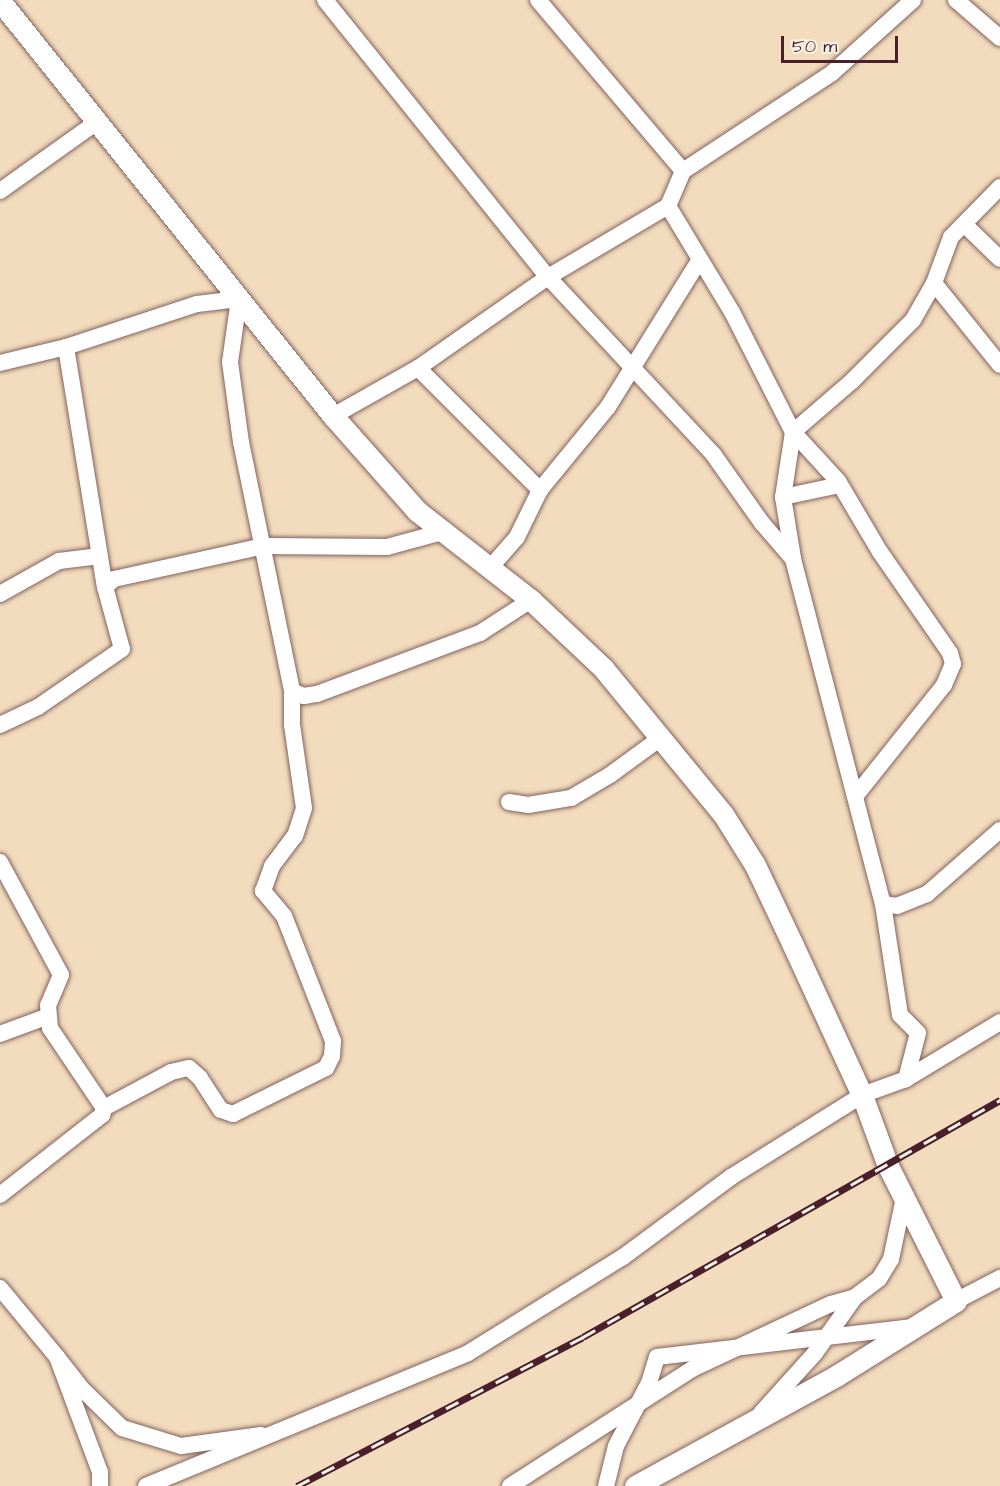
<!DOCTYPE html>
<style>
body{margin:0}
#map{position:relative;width:1000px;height:1486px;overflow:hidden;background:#f2dcbd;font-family:"Architects Daughter",sans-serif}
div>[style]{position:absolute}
.roads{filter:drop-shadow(0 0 2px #85615e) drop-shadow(0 0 2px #85615e)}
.minor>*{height:16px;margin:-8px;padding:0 8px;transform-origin:8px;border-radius:8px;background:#fff}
.tertiary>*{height:21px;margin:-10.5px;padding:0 10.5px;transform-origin:10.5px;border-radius:10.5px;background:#fff}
.rail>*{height:7px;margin-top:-3.5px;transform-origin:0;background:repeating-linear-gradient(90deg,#f7f3e8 0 14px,#4a1f2b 0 28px);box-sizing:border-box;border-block:2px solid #4a1f2b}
span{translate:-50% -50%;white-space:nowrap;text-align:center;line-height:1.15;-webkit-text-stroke:4.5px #f7f3e8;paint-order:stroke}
.scale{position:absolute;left:781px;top:36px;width:117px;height:27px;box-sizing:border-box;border:3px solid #4a1f2b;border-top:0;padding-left:8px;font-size:18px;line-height:21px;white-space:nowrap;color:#4a1f2b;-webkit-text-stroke:4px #f7f3e8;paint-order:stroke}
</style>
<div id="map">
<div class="roads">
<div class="minor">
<div style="left:325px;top:0;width:356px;rotate:51.2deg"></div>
<div style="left:548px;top:277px;width:242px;rotate:47deg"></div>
<div style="left:713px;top:454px;width:85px;rotate:54.6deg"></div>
<div style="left:762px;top:523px;width:48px;rotate:49.3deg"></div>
<div style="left:793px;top:559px;width:357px;rotate:75.4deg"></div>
<div style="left:883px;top:904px;width:112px;rotate:81.3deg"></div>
<div style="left:900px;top:1015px;width:25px;rotate:45deg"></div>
<div style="left:918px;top:1033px;width:48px;rotate:104.6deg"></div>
<div style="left:538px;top:0;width:224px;rotate:49.7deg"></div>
<div style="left:683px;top:171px;width:178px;rotate:-33.3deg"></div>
<div style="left:832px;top:73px;width:109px;rotate:-42deg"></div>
<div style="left:956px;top:0;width:58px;rotate:40.8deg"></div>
<div style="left:683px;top:171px;width:38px;rotate:113deg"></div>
<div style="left:668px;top:206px;width:124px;rotate:58.9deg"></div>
<div style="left:732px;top:312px;width:135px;rotate:63.1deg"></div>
<div style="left:793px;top:432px;width:66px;rotate:98.7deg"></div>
<div style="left:783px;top:497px;width:62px;rotate:80.7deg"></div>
<div style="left:0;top:191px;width:120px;rotate:-35.5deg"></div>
<div style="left:964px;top:224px;width:50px;rotate:44.2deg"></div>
<div style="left:934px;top:283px;width:105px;rotate:51.2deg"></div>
<div style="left:66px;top:347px;width:243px;rotate:80.8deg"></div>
<div style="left:0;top:363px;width:68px;rotate:-13.6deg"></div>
<div style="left:66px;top:347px;width:138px;rotate:-18.2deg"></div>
<div style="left:197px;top:304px;width:42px;rotate:-6.8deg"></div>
<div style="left:239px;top:299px;width:64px;rotate:98.1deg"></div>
<div style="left:230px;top:362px;width:81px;rotate:82.2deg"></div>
<div style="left:241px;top:442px;width:254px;rotate:78.4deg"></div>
<div style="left:292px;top:691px;width:13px;rotate:23deg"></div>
<div style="left:304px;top:696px;width:13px;rotate:-9deg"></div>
<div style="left:317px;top:694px;width:174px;rotate:-20.5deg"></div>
<div style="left:480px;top:633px;width:61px;rotate:-32.9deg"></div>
<div style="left:418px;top:368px;width:173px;rotate:45deg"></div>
<div style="left:333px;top:416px;width:98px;rotate:-29.5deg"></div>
<div style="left:418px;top:368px;width:159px;rotate:-35deg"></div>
<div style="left:548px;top:277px;width:139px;rotate:-30.6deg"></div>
<div style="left:783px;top:497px;width:58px;rotate:-11.9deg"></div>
<div style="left:489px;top:569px;width:43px;rotate:-48.8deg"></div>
<div style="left:517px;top:537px;width:52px;rotate:-63.9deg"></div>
<div style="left:540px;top:490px;width:107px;rotate:-50.7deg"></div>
<div style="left:608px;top:407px;width:172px;rotate:-58.1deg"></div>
<div style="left:0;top:594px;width:68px;rotate:-29.2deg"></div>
<div style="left:59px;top:561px;width:41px;rotate:-7deg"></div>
<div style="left:0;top:725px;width:42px;rotate:-25.3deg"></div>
<div style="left:38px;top:707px;width:102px;rotate:-34.6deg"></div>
<div style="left:122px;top:649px;width:64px;rotate:-105.3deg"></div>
<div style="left:105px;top:587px;width:12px;rotate:-42deg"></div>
<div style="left:114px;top:579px;width:154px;rotate:-12.4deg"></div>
<div style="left:264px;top:546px;width:123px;rotate:0.5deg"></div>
<div style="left:387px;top:547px;width:61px;rotate:-15.2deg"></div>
<div style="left:857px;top:794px;width:139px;rotate:-51.4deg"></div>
<div style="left:944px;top:685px;width:23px;rotate:-67deg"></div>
<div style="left:953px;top:664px;width:11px;rotate:-105deg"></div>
<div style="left:950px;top:653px;width:123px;rotate:-124.7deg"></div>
<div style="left:880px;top:552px;width:82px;rotate:-120.6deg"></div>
<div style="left:838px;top:481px;width:67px;rotate:-132.6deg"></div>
<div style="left:793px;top:432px;width:78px;rotate:-40.8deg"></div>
<div style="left:852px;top:381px;width:86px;rotate:-45deg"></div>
<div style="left:913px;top:320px;width:43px;rotate:-60.4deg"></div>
<div style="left:934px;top:283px;width:49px;rotate:-69.7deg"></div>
<div style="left:951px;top:237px;width:70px;rotate:-45.6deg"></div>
<div style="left:509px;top:802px;width:19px;rotate:9deg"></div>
<div style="left:528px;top:805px;width:44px;rotate:-9.2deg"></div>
<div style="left:571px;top:798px;width:45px;rotate:-30.5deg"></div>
<div style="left:610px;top:775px;width:64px;rotate:-36.2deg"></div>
<div style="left:0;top:862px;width:128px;rotate:61.6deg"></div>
<div style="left:61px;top:975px;width:33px;rotate:113deg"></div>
<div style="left:48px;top:1005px;width:23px;rotate:85deg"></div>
<div style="left:50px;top:1028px;width:97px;rotate:56deg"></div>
<div style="left:883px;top:904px;width:14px;rotate:8deg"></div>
<div style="left:897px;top:906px;width:32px;rotate:-22deg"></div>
<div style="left:927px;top:894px;width:97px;rotate:-41.2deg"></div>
<div style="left:0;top:1034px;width:49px;rotate:-20.3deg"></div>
<div style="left:0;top:1195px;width:130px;rotate:-38.1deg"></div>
<div style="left:102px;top:1115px;width:7px;rotate:-74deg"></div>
<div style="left:104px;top:1108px;width:76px;rotate:-28.2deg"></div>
<div style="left:171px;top:1072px;width:18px;rotate:-13deg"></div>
<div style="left:189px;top:1068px;width:15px;rotate:42deg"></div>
<div style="left:200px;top:1078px;width:38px;rotate:57deg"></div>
<div style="left:221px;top:1110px;width:13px;rotate:18deg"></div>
<div style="left:233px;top:1114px;width:104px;rotate:-26.3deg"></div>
<div style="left:326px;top:1068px;width:13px;rotate:-63deg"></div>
<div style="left:332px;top:1056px;width:15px;rotate:-86deg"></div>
<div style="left:333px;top:1041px;width:134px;rotate:-111.4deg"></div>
<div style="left:284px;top:916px;width:33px;rotate:-130deg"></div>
<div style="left:263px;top:891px;width:27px;rotate:-70deg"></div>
<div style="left:272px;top:866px;width:38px;rotate:-53deg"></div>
<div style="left:295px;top:836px;width:29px;rotate:-72deg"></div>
<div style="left:304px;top:808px;width:84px;rotate:-98.2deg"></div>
<div style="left:292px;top:725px;width:34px;rotate:-90deg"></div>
<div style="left:0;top:1288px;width:89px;rotate:50.4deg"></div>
<div style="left:57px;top:1357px;width:123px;rotate:69.5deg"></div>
<div style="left:100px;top:1472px;width:14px;rotate:90deg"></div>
<div style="left:956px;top:1301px;width:50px;rotate:-27.6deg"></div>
<div style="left:57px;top:1357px;width:39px;rotate:52deg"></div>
<div style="left:81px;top:1388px;width:57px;rotate:44.3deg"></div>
<div style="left:122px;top:1428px;width:62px;rotate:17deg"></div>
<div style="left:181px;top:1446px;width:81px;rotate:-7.8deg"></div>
<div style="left:761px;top:1413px;width:81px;rotate:-48deg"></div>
<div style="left:815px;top:1353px;width:69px;rotate:-54.5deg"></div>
<div style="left:146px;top:1486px;width:348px;rotate:-22.4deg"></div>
<div style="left:468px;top:1353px;width:182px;rotate:-31.8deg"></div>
<div style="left:623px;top:1257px;width:134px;rotate:-36.5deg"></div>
<div style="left:731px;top:1177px;width:155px;rotate:-32deg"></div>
<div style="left:862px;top:1095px;width:47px;rotate:-20deg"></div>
<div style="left:906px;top:1079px;width:110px;rotate:-31.2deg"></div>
<div style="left:510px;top:1486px;width:216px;rotate:-32.7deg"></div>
<div style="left:692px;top:1369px;width:153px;rotate:-25.1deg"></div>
<div style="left:831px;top:1304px;width:25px;rotate:-16deg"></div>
<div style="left:855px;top:1297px;width:30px;rotate:-37deg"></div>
<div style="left:879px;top:1279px;width:23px;rotate:-59deg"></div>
<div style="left:891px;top:1259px;width:62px;rotate:-78deg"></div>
<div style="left:606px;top:1486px;width:41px;rotate:-76deg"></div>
<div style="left:616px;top:1446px;width:71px;rotate:-62.4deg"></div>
<div style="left:649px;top:1383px;width:27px;rotate:-73deg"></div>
<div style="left:657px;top:1357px;width:258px;rotate:-6.7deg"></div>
</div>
<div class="tertiary">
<div style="left:0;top:1px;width:532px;rotate:51.26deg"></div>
<div style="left:333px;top:416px;width:127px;rotate:48.5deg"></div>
<div style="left:417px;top:511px;width:145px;rotate:38deg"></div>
<div style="left:531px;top:600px;width:99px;rotate:43.4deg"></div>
<div style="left:603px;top:668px;width:189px;rotate:50.6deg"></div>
<div style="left:723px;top:814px;width:60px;rotate:57.9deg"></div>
<div style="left:755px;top:865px;width:86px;rotate:64.6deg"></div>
<div style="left:792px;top:943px;width:167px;rotate:65.3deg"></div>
<div style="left:862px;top:1095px;width:76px;rotate:69.9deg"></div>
<div style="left:888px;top:1166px;width:151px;rotate:63.3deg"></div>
<div style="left:956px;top:1301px;width:142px;rotate:148deg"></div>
<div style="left:836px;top:1376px;width:229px;rotate:151.3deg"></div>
</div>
</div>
<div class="rail">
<div style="left:297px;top:1486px;width:322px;rotate:-27.5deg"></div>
<div style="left:583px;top:1337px;width:480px;rotate:-29.6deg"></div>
</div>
<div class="scale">50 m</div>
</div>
